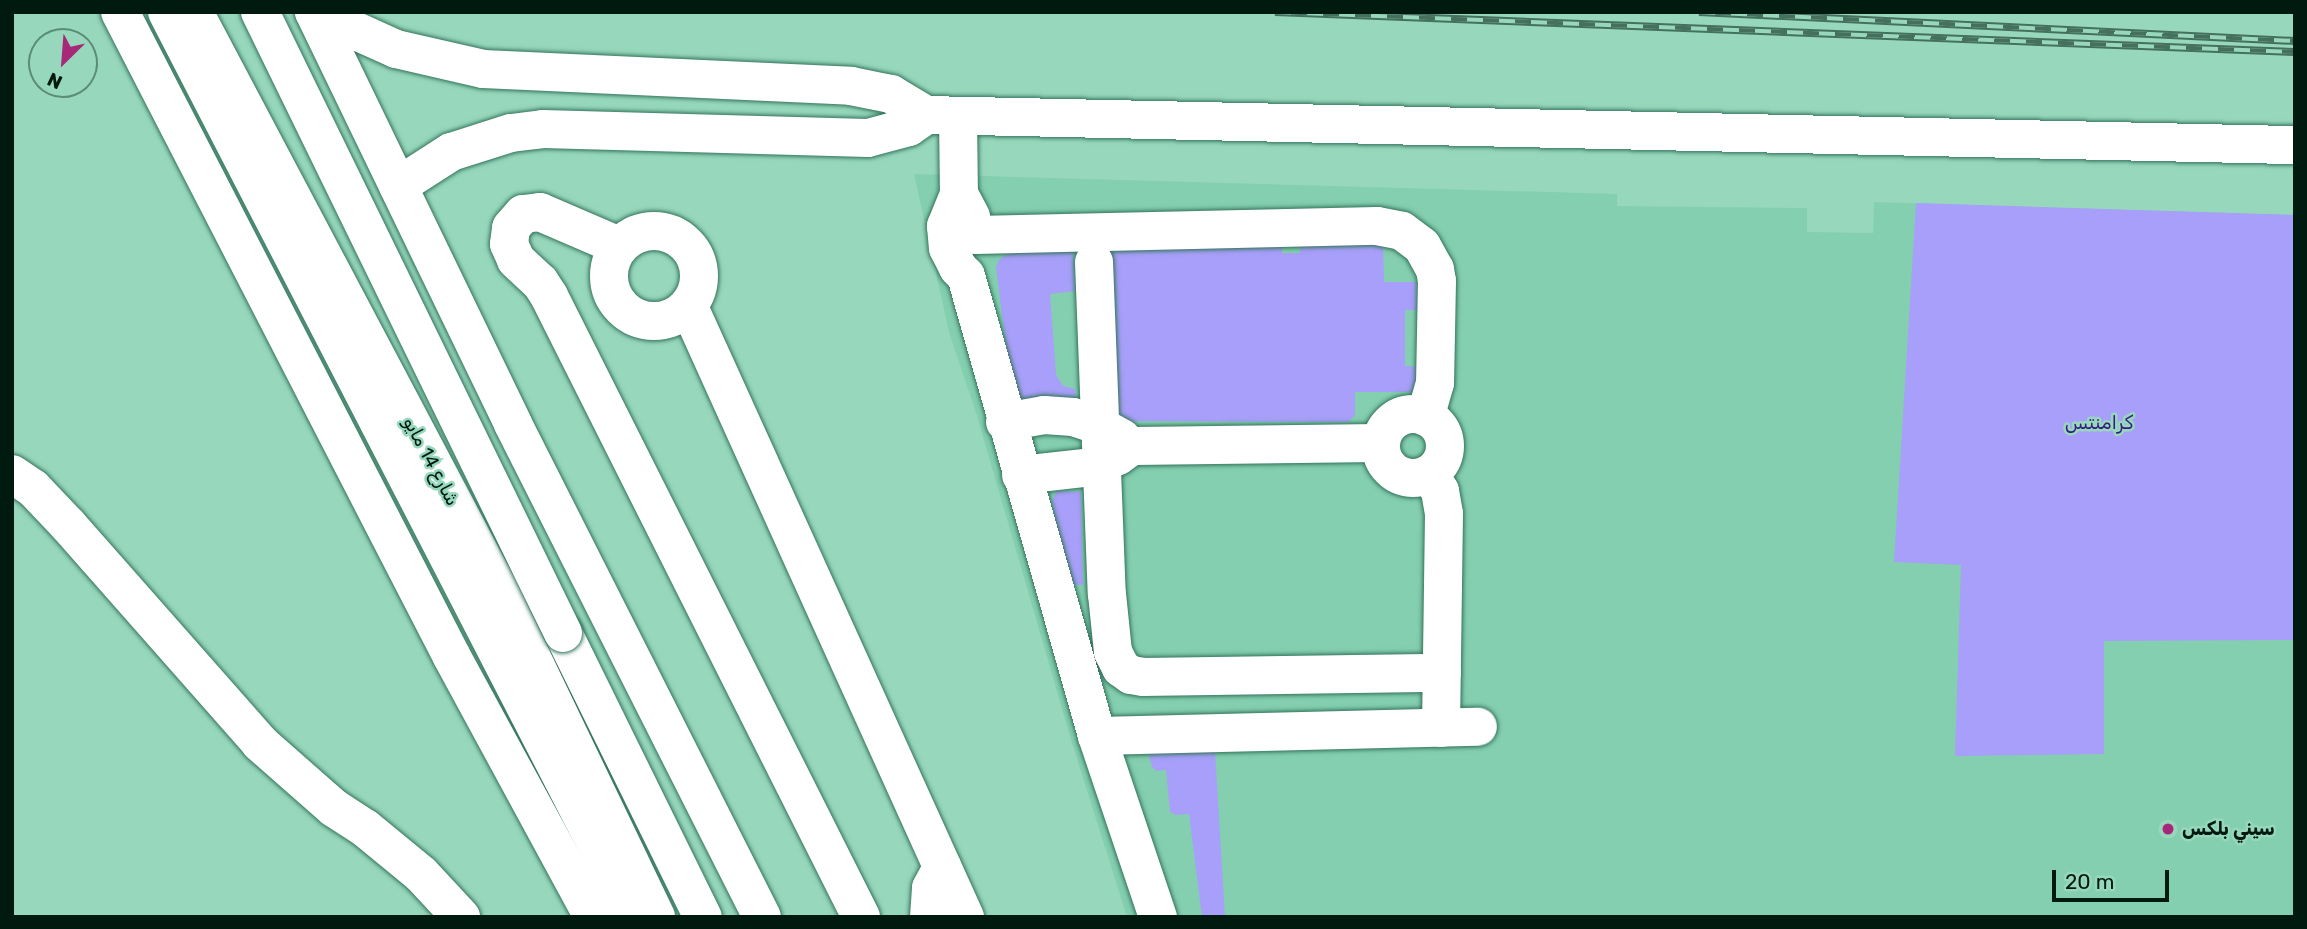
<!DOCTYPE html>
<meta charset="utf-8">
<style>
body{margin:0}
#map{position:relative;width:2307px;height:929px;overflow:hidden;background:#97d8bd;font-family:Rubik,Cairo,sans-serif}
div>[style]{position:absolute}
.built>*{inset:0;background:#84cfb0}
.green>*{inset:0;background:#a79ff9}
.roads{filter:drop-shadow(0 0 2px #34745c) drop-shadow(0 0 2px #34745c)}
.minor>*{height:38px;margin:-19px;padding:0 19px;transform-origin:19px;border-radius:19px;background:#fff}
.minor>.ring{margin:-19px;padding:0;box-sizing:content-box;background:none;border:38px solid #fff;border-radius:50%}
.major>*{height:38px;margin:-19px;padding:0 19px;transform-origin:19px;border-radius:19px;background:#fff}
.highway>*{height:38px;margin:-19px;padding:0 19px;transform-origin:19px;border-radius:19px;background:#fff}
.rail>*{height:8px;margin-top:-4px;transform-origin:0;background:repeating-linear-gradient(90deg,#97d8bd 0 16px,#45705e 0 32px);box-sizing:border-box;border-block:2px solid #45705e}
.bridges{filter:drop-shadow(0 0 2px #34745c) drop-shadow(0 0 2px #34745c)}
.highway-bridge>*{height:38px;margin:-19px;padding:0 19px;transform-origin:19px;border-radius:19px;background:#fff}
.dots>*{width:19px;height:19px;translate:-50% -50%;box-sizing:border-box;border:4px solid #97d8bd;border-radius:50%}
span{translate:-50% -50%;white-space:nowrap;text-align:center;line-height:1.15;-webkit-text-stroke:5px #97d8bd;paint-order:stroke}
.park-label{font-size:19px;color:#371b81}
.street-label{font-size:19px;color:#011a10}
.poi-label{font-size:19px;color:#011a10;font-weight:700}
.left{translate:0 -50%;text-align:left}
.frame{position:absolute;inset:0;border:14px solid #011a10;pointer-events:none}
.north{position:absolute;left:28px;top:28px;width:70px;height:70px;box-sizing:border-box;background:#97d8bd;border:2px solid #5b8c78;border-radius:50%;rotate:205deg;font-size:19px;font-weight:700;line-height:28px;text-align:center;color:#011a10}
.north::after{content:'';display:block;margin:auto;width:24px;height:32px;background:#a72878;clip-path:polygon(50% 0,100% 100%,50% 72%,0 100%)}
.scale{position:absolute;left:2052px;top:870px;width:117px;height:32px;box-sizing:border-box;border:4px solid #011a10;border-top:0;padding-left:9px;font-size:21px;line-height:24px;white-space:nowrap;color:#011a10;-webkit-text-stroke:5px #97d8bd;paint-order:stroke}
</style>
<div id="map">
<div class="built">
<div style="clip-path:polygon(914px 174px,1617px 194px,1617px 206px,1807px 208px,1807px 232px,1873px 233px,1874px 202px,2295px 215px,2295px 917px,1127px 917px,1072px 743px,977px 416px,949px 332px)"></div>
</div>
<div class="green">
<div style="clip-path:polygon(1916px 203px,2295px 215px,2295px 640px,2104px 641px,2104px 754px,1955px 756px,1961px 565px,1894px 562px)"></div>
<div style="clip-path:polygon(1301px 242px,1383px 242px,1384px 282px,1416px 282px,1417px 310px,1405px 310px,1405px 366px,1420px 367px,1420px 392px,1355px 392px,1355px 415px,1348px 422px,1117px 421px,1109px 253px,1111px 247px,1282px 244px,1282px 253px,1300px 253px)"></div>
<div style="clip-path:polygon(1073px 249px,1075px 291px,1050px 294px,1056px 375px,1063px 386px,1075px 389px,1076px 400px,1027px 405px,1012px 393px,996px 267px,999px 260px,1010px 252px)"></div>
<div style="clip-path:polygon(1057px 491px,1081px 492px,1083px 585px,1066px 585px,1052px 500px)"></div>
<div style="clip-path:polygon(1152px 751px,1215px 751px,1225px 917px,1202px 917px,1189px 814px,1176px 815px,1170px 812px,1166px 770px,1157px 771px,1152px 767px,1149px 755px)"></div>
</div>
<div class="roads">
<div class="minor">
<div style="left:120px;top:12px;width:725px;rotate:62.76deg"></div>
<div style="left:452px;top:657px;width:296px;rotate:61.5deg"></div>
<div style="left:314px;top:12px;width:90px;rotate:24.3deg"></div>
<div style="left:396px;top:49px;width:89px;rotate:12.9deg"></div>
<div style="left:483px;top:69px;width:368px;rotate:2.6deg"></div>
<div style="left:851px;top:86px;width:41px;rotate:11.3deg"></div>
<div style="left:891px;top:94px;width:41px;rotate:31deg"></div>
<div style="left:926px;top:115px;width:1369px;rotate:1.26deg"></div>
<div style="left:958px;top:116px;width:78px;rotate:89.3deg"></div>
<div style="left:959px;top:194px;width:26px;rotate:62deg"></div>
<div style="left:398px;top:186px;width:63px;rotate:-32.7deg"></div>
<div style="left:451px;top:152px;width:63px;rotate:-17.6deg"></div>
<div style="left:511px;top:133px;width:32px;rotate:-7deg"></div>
<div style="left:543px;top:129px;width:325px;rotate:1.6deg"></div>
<div style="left:868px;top:138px;width:42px;rotate:-15deg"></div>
<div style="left:909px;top:127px;width:21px;rotate:-35deg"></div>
<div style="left:959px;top:194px;width:35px;rotate:112deg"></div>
<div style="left:946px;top:226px;width:22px;rotate:85deg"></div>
<div style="left:948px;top:248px;width:22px;rotate:63deg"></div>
<div style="left:958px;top:268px;width:11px;rotate:45deg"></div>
<div style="left:966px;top:276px;width:478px;rotate:74.1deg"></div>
<div style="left:1097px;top:736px;width:191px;rotate:71.4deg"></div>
<div class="ring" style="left:609px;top:231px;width:52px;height:52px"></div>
<div style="left:975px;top:235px;width:402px;rotate:-1.3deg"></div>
<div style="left:1377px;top:226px;width:25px;rotate:11deg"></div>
<div style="left:1402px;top:231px;width:25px;rotate:37deg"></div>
<div style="left:1422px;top:246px;width:26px;rotate:61deg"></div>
<div style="left:1435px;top:269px;width:12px;rotate:81deg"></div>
<div style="left:1437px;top:281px;width:102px;rotate:91.1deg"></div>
<div style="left:1435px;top:383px;width:35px;rotate:106deg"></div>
<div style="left:619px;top:246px;width:86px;rotate:-156.7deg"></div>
<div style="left:540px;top:212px;width:17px;rotate:173deg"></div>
<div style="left:523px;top:214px;width:18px;rotate:131deg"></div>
<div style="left:511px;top:228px;width:16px;rotate:97deg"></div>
<div style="left:509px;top:244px;width:17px;rotate:66deg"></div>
<div style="left:516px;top:260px;width:33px;rotate:43deg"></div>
<div style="left:540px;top:282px;width:17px;rotate:57deg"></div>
<div style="left:549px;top:296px;width:695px;rotate:63.32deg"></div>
<div style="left:1094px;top:262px;width:332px;rotate:87.8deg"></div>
<div style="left:1107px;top:594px;width:58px;rotate:84.1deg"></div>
<div style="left:1113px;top:652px;width:18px;rotate:63deg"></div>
<div style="left:1121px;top:668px;width:12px;rotate:35deg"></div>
<div style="left:1131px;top:675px;width:12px;rotate:9deg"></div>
<div style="left:1143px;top:677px;width:299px;rotate:-0.8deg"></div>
<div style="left:689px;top:307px;width:670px;rotate:65.66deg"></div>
<div class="ring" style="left:1381px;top:414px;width:26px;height:26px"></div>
<div style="left:1005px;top:422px;width:40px;rotate:-10deg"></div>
<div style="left:1044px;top:415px;width:29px;rotate:4deg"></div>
<div style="left:1073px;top:417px;width:28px;rotate:18deg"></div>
<div style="left:1100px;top:426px;width:25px;rotate:29deg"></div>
<div style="left:12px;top:474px;width:25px;rotate:34deg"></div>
<div style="left:33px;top:488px;width:52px;rotate:46.5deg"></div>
<div style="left:69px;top:526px;width:289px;rotate:48.6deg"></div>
<div style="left:260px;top:743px;width:98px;rotate:41.3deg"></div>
<div style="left:334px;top:808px;width:37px;rotate:33deg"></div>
<div style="left:365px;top:828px;width:72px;rotate:39.4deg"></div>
<div style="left:421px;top:874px;width:59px;rotate:47.1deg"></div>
<div style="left:1429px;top:474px;width:20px;rotate:57deg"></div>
<div style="left:1440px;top:491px;width:23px;rotate:80deg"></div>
<div style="left:1444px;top:514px;width:214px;rotate:90.8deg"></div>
<div style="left:1021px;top:475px;width:71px;rotate:-6.4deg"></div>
<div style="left:1092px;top:467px;width:28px;rotate:-23deg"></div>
<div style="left:1118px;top:456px;width:17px;rotate:-36deg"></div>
<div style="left:1132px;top:446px;width:249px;rotate:-0.7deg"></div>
<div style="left:1097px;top:736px;width:381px;rotate:-1.4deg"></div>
<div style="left:929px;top:917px;width:29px;rotate:-86deg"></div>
<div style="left:931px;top:888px;width:24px;rotate:-62deg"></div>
</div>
<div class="major">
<div style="left:194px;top:12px;width:650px;rotate:62.13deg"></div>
<div style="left:498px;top:587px;width:366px;rotate:64.4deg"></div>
<div style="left:314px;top:12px;width:458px;rotate:64.2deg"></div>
<div style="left:513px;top:424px;width:552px;rotate:63.2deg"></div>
</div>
<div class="highway">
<div style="left:167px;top:12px;width:1018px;rotate:62.71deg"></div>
<div style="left:563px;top:633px;width:317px;rotate:63.8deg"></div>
</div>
</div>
<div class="rail">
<div style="left:1275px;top:12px;width:1021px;rotate:2.25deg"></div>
<div style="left:1699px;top:12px;width:597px;rotate:2.79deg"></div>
</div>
<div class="bridges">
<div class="highway-bridge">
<div style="left:260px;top:12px;width:691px;rotate:63.99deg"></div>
</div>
</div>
<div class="dots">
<div style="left:2168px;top:829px;background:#a72878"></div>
</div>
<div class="park-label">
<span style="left:2099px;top:423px">كرامنتس</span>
</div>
<div class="street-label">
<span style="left:431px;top:461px;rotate:62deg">شارع 14 مايو</span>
</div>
<div class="poi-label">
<span class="left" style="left:2182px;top:829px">سيني بلكس</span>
</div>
<div class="frame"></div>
<div class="north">N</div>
<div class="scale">20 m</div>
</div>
